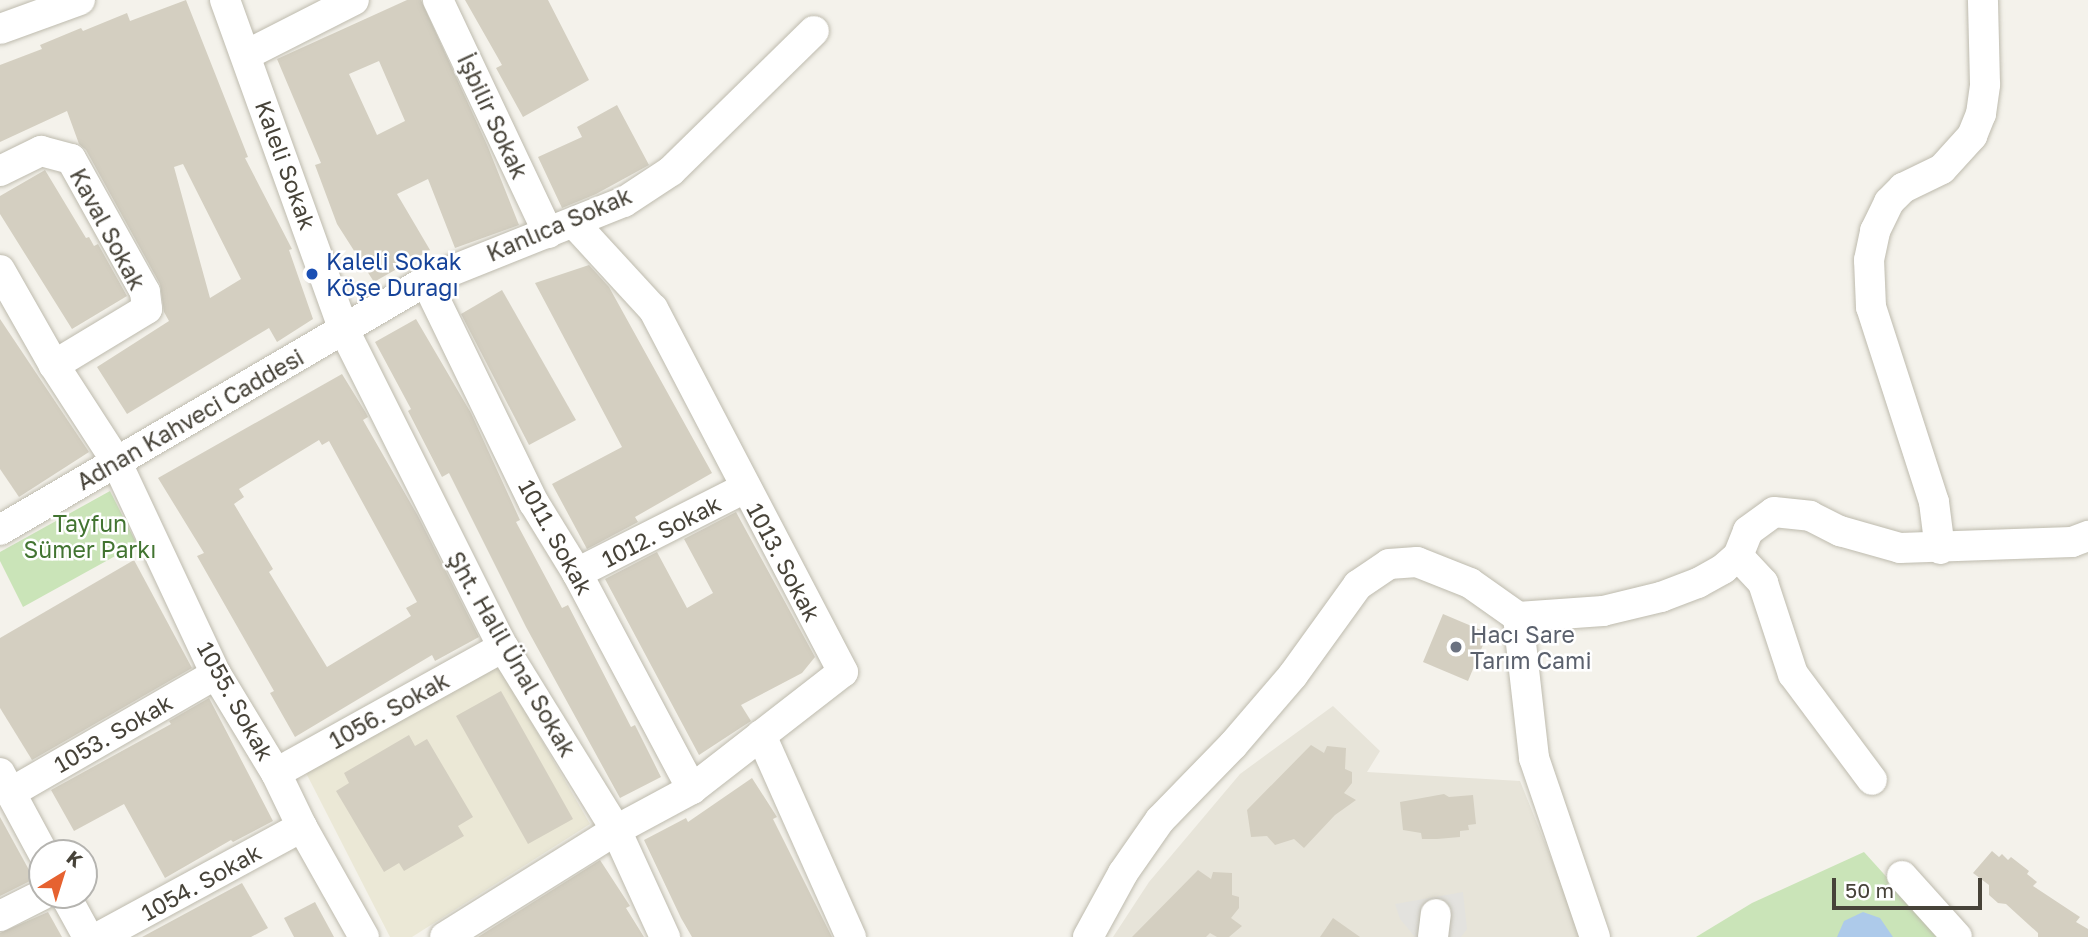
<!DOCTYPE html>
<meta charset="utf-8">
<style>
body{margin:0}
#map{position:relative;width:2088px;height:937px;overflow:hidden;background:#f4f2eb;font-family:"Golos Text",sans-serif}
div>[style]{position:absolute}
.residential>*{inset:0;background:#e7e4d9}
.education>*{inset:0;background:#ebe8d6}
.green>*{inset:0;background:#cae4b8}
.parking>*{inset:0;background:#e3e2de}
.water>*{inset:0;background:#adcaea}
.building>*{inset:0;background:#d4cfc1}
.roads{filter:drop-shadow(0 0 2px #bebbae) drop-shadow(0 0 2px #bebbae)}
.minor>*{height:30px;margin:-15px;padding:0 15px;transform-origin:15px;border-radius:15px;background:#fff}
.dots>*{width:19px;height:19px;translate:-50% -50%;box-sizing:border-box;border:4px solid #fff;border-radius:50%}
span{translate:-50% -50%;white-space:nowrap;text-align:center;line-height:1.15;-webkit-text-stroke:5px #fff;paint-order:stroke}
.street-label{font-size:23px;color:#474339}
.transit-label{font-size:23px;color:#164399}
.left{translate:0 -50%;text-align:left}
.park-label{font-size:23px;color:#427431}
.worship-label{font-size:23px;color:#5b616d}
.north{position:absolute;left:28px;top:839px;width:70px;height:70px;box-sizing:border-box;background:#fff;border:2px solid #b5b4b0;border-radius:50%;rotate:38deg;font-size:19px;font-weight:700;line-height:28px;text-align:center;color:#474339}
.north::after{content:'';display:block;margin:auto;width:24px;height:32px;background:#e66230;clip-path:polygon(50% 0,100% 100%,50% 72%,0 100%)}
.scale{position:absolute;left:1832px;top:878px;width:150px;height:32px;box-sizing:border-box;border:4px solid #474339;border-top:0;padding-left:9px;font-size:21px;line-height:24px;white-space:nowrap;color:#474339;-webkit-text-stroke:5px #fff;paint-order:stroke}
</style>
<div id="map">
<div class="residential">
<div style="clip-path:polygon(1333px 706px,1380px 751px,1367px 772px,1520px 781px,1583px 937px,1113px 937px,1149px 882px,1240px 774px)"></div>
</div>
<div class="education">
<div style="clip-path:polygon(497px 663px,590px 824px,412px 937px,390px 937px,304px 769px)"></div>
</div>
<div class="green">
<div style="clip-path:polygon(110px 491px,137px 544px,23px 607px,0 561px,0 552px)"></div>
<div style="clip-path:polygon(1864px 852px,1941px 937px,1696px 937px,1752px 903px)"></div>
</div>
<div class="parking">
<div style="clip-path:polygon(1463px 892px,1467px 929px,1461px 937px,1415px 937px,1400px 919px,1395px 904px)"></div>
</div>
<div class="water">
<div style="clip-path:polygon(1863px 912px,1880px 918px,1893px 937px,1837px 937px,1844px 921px)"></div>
</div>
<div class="building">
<div style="clip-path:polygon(evenodd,186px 0,248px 157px,245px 158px,292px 249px,289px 250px,313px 319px,277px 342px,269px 328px,127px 414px,97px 367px,169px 321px,164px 312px,160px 284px,86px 150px,79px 144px,67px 111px,0 142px,0 65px,42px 49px,40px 45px,81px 28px,83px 31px,127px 13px,130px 21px,186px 0,183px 164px,241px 279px,210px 298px,174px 167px,183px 164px)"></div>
<div style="clip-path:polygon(evenodd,407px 0,421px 0,488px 147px,519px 225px,455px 248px,428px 179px,397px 194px,430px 250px,374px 282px,337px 224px,315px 165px,321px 163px,277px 59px,407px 0,379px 61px,405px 121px,377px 135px,349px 74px,379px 61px)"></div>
<div style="clip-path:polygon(465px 0,548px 0,589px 80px,523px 117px,496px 68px,502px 65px)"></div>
<div style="clip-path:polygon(617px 105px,649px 165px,596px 194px,562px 208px,538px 157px,582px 137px,577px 127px)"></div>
<div style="clip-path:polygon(45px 170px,86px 238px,89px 237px,94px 246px,98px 244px,127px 296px,72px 329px,0 214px,0 196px)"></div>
<div style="clip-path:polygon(589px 265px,609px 287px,712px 473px,635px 517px,638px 522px,587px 549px,552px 484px,622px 447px,535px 283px)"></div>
<div style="clip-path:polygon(502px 290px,576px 420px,529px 445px,461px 314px)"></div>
<div style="clip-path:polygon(0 319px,89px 452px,19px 497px,0 469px)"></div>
<div style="clip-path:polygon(416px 319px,471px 413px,520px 520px,516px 522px,562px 608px,568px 605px,631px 727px,635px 725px,661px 777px,620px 798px,526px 627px,449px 473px,442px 477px,408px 411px,411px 409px,375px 342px)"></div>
<div style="clip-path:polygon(evenodd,342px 374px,366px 413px,368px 417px,363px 420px,418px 516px,479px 637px,435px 661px,432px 655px,295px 737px,270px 693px,274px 691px,197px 556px,204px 553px,158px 478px,342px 374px,319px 440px,322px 445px,329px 441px,417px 602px,406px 608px,411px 616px,327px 667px,269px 572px,273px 569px,234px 504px,244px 497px,239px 489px,319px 440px)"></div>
<div style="clip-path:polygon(736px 512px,815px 657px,802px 673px,741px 705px,751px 721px,699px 755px,605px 579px,657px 552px,687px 608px,713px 593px,684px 539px)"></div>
<div style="clip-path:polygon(134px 560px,192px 668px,32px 760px,0 708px,0 638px)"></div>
<div style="clip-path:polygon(1443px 614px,1488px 633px,1468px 681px,1423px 662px)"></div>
<div style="clip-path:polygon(501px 691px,573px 819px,528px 844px,456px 716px)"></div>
<div style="clip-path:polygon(209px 698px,273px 821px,233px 842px,231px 840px,165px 878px,124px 804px,74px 831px,51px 790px,171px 724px,169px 721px)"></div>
<div style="clip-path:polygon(409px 735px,415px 746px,427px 739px,473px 817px,458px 826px,464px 836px,404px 871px,399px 863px,384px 872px,336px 791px,349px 783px,344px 773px)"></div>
<div style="clip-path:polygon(1311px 745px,1324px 753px,1327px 746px,1346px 748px,1345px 769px,1352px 772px,1352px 783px,1344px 793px,1356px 800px,1335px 815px,1304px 848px,1294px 839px,1275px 845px,1267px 836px,1251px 837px,1247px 810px)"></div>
<div style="clip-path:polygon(752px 778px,777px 817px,773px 819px,832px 937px,692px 937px,681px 918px,644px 840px,686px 818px,688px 822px)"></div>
<div style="clip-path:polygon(1444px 794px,1449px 797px,1473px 795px,1476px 824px,1468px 825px,1469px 830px,1460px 831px,1460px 837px,1437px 839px,1422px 839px,1421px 833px,1403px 830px,1400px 802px)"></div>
<div style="clip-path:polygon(0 817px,34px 879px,0 896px)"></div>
<div style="clip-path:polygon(1992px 851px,1999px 857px,2002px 854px,2008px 860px,2011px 857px,2029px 871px,2027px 874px,2037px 882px,2033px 886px,2080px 917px,2076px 922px,2088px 929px,2088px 937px,2038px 937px,2038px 933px,2006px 904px,1998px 903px,1989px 895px,1989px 885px,1973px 873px)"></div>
<div style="clip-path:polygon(600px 860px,630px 906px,626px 908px,644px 937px,478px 937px)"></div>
<div style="clip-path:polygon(1198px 870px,1211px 879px,1213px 872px,1232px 873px,1232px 895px,1239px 897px,1239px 908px,1231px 918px,1242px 926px,1229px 937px,1217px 937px,1210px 933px,1206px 937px,1132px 937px)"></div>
<div style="clip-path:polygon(242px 883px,268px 928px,251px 937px,142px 937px)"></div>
<div style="clip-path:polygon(315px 902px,334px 937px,294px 937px,284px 918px)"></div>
<div style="clip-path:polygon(48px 912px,62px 937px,0 937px,0 933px)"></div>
<div style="clip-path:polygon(1333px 918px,1360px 937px,1320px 937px)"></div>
</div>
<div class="roads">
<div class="minor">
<div style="left:225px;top:0;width:351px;rotate:70.2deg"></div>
<div style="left:344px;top:330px;width:355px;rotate:63.4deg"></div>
<div style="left:503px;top:647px;width:215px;rotate:58.3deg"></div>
<div style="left:616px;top:830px;width:118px;rotate:65.4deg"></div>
<div style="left:438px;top:0;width:258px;rotate:64.7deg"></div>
<div style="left:0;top:29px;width:85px;rotate:-19.9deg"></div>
<div style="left:246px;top:55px;width:121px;rotate:-27deg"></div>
<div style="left:0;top:171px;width:46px;rotate:-26deg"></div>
<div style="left:41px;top:151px;width:31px;rotate:15deg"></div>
<div style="left:71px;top:159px;width:152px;rotate:60.9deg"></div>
<div style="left:145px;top:292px;width:17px;rotate:83deg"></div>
<div style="left:147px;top:309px;width:109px;rotate:148.9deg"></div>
<div style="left:0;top:270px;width:109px;rotate:60.4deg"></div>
<div style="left:54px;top:365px;width:114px;rotate:57.1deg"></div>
<div style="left:116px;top:461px;width:235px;rotate:64.9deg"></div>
<div style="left:216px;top:674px;width:116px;rotate:58.8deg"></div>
<div style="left:276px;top:773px;width:60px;rotate:64.3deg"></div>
<div style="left:302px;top:827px;width:126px;rotate:60.6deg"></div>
<div style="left:426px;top:281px;width:247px;rotate:64.1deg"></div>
<div style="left:534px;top:503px;width:82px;rotate:58.4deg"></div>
<div style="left:577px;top:573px;width:245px;rotate:62deg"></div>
<div style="left:0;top:530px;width:493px;rotate:-30.3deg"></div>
<div style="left:426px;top:281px;width:213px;rotate:-21.8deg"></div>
<div style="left:624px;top:202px;width:56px;rotate:-33.4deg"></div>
<div style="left:671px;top:171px;width:200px;rotate:-44.4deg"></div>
<div style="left:1940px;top:549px;width:47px;rotate:-97.3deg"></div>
<div style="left:1934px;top:502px;width:205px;rotate:-107.9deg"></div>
<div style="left:1871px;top:307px;width:47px;rotate:-92.4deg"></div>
<div style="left:1869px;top:260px;width:30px;rotate:-78deg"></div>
<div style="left:1875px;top:231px;width:32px;rotate:-64deg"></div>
<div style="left:1889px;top:202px;width:20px;rotate:-45deg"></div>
<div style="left:1903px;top:188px;width:43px;rotate:-26deg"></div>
<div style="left:1942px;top:169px;width:45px;rotate:-47.7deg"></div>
<div style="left:1972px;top:136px;width:24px;rotate:-68deg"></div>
<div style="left:1981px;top:114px;width:30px;rotate:-82deg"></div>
<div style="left:1985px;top:84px;width:84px;rotate:-91.4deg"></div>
<div style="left:1738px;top:556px;width:37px;rotate:47deg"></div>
<div style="left:1763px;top:583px;width:96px;rotate:71.8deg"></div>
<div style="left:1793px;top:674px;width:132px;rotate:53.3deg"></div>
<div style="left:577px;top:573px;width:188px;rotate:-26.8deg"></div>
<div style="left:1518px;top:617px;width:142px;rotate:83.5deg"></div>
<div style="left:1534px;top:758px;width:189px;rotate:71.2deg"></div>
<div style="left:761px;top:735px;width:221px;rotate:66deg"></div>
<div style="left:0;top:773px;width:91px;rotate:61.7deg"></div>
<div style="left:276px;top:773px;width:260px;rotate:-29deg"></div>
<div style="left:10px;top:793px;width:238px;rotate:-30deg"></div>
<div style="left:1902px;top:876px;width:82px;rotate:48deg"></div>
<div style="left:65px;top:895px;width:48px;rotate:61.3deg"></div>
<div style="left:0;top:916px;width:47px;rotate:-26.6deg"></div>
<div style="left:99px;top:937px;width:231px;rotate:-28.5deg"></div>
<div style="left:445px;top:937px;width:202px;rotate:-32deg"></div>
<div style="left:616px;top:830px;width:86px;rotate:-28.3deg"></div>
<div style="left:692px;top:789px;width:191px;rotate:-37.8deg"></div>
<div style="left:843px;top:672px;width:410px;rotate:-117.6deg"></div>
<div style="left:653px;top:309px;width:117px;rotate:-132.6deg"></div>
<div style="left:1088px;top:937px;width:73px;rotate:-61.3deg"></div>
<div style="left:1123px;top:873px;width:65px;rotate:-55.1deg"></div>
<div style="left:1160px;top:820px;width:105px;rotate:-45.8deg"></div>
<div style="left:1233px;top:745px;width:92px;rotate:-49.4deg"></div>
<div style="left:1293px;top:675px;width:111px;rotate:-54.2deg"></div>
<div style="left:1358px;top:585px;width:37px;rotate:-34deg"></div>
<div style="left:1389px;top:564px;width:28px;rotate:-4deg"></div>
<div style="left:1417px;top:562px;width:57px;rotate:21.6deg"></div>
<div style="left:1470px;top:583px;width:59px;rotate:35.3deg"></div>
<div style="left:1518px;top:617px;width:85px;rotate:-4deg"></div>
<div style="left:1603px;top:611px;width:60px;rotate:-13.6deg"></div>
<div style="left:1661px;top:597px;width:40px;rotate:-21deg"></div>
<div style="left:1698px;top:583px;width:29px;rotate:-29deg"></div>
<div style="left:1723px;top:569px;width:20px;rotate:-41deg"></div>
<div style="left:1738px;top:556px;width:27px;rotate:-68deg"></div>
<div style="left:1748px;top:531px;width:32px;rotate:-36deg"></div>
<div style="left:1774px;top:512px;width:36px;rotate:6deg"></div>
<div style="left:1810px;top:516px;width:34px;rotate:27deg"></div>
<div style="left:1840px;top:531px;width:62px;rotate:15.8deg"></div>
<div style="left:1900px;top:548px;width:172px;rotate:-2deg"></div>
<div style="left:2072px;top:542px;width:17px;rotate:-21deg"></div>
<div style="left:1433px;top:937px;width:23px;rotate:-83deg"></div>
</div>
</div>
<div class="dots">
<div style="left:312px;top:274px;background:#1a4fb4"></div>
<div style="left:1456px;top:647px;background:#6b7280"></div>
</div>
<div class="street-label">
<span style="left:493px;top:116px;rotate:65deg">İşbilir Sokak</span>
<span style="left:286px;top:165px;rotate:70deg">Kaleli Sokak</span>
<span style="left:559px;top:224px;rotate:-23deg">Kanlıca Sokak</span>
<span style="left:108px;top:229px;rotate:62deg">Kaval Sokak</span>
<span style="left:190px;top:419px;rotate:-30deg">Adnan Kahveci Caddesi</span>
<span style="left:661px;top:531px;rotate:-27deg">1012. Sokak</span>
<span style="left:556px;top:537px;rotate:61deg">1011. Sokak</span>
<span style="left:784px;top:562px;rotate:62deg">1013. Sokak</span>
<span style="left:512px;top:654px;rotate:60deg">Şht. Halil Ünal Sokak</span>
<span style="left:236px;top:701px;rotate:61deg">1055. Sokak</span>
<span style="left:389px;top:710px;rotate:-29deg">1056. Sokak</span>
<span style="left:113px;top:733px;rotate:-30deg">1053. Sokak</span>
<span style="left:201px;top:882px;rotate:-29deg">1054. Sokak</span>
</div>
<div class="transit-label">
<span class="left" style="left:326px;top:274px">Kaleli Sokak<br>Köşe Durağı</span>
</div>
<div class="park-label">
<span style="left:90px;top:536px">Tayfun<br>Sümer Parkı</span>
</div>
<div class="worship-label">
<span class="left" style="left:1470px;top:647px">Hacı Sare<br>Tarım Cami</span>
</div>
<div class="north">K</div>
<div class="scale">50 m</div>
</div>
